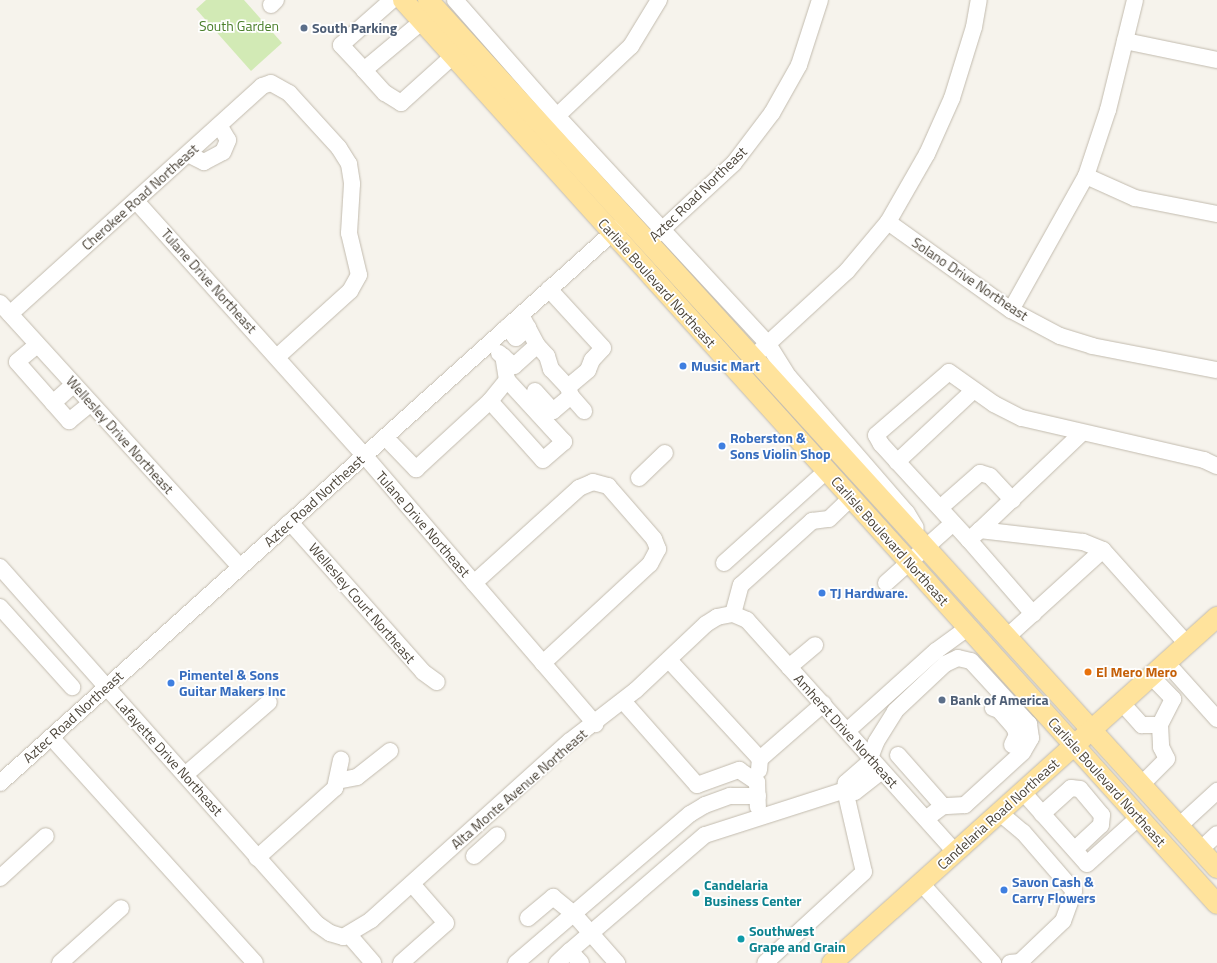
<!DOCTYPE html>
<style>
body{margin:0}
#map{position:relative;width:1217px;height:963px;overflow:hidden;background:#f6f3ec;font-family:"Titillium Web",sans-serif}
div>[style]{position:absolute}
.green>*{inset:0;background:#d2eab5}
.roads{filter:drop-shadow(0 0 1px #c2bbae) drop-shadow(0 0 1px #c2bbae)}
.minor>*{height:16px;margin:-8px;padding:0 8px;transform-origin:8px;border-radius:8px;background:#fff}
.major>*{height:20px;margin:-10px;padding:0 10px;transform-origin:10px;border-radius:10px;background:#ffe39c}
.dots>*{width:11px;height:11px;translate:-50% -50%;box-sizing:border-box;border:2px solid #fff;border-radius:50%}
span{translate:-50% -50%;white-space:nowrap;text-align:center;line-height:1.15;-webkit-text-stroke:3.5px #fff;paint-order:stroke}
.park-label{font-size:14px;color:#4a7f2a}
.service-label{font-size:14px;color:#4e5e75;font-weight:700}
.left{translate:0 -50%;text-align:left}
.street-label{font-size:14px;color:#4b4439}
.shop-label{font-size:14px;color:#366cbe;font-weight:700}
.food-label{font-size:14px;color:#c56008;font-weight:700}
.culture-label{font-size:14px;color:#0d838f;font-weight:700}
</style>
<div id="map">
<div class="green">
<div style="clip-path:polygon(206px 0,244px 0,282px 43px,251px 71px,196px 9px)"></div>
</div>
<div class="roads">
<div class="minor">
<div style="left:392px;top:0;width:68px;rotate:138.6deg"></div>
<div style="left:341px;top:45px;width:34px;rotate:47deg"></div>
<div style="left:364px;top:70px;width:87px;rotate:-39.9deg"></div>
<div style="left:455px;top:0;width:154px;rotate:48.7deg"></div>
<div style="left:557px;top:116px;width:311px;rotate:47.2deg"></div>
<div style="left:768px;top:344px;width:39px;rotate:58deg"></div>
<div style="left:789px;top:377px;width:180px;rotate:49.1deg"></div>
<div style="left:907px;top:513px;width:17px;rotate:59deg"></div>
<div style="left:271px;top:5px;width:7px;rotate:-45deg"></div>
<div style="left:1125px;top:41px;width:94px;rotate:11.7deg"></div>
<div style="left:364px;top:70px;width:31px;rotate:48deg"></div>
<div style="left:385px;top:93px;width:19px;rotate:32deg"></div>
<div style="left:401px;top:103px;width:70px;rotate:-42.1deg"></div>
<div style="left:557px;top:116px;width:102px;rotate:-43.4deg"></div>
<div style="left:631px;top:46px;width:54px;rotate:-58.7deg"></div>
<div style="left:188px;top:154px;width:18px;rotate:27deg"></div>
<div style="left:204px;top:162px;width:21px;rotate:-28deg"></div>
<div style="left:223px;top:152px;width:13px;rotate:-67deg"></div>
<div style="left:228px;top:140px;width:17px;rotate:-121deg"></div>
<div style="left:1086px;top:176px;width:54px;rotate:24.2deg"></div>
<div style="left:1135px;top:198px;width:84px;rotate:11deg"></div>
<div style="left:136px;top:201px;width:341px;rotate:48.1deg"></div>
<div style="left:364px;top:455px;width:355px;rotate:49.3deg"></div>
<div style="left:888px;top:222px;width:151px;rotate:35.6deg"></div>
<div style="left:1011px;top:310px;width:55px;rotate:28deg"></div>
<div style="left:1060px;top:336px;width:34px;rotate:17deg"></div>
<div style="left:1092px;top:346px;width:127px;rotate:10.9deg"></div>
<div style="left:653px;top:238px;width:110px;rotate:-42.8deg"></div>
<div style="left:734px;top:163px;width:63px;rotate:-52.8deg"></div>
<div style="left:772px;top:113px;width:55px;rotate:-60.6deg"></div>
<div style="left:799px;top:65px;width:68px;rotate:-72.1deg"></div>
<div style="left:0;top:303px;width:357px;rotate:47.7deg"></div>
<div style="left:1011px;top:310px;width:154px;rotate:-60.8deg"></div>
<div style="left:1086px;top:176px;width:70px;rotate:-71.6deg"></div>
<div style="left:1108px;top:110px;width:113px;rotate:-76.2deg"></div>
<div style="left:10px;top:314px;width:340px;rotate:-42.1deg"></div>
<div style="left:262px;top:86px;width:9px;rotate:-18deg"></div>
<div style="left:271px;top:83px;width:21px;rotate:29deg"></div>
<div style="left:289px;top:93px;width:74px;rotate:47.7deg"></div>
<div style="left:339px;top:148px;width:19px;rotate:58deg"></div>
<div style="left:349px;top:164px;width:20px;rotate:81deg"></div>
<div style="left:352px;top:184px;width:49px;rotate:93.5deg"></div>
<div style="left:349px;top:233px;width:43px;rotate:76.6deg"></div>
<div style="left:359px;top:275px;width:18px;rotate:119deg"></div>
<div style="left:350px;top:291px;width:98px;rotate:137.9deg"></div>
<div style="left:507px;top:327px;width:14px;rotate:51deg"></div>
<div style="left:516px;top:338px;width:16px;rotate:-40deg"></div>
<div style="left:37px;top:345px;width:26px;rotate:140deg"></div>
<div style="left:17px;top:362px;width:79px;rotate:48.6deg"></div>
<div style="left:69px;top:421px;width:28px;rotate:-39deg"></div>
<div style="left:537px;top:345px;width:15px;rotate:48deg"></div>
<div style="left:547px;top:356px;width:14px;rotate:73deg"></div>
<div style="left:551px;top:369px;width:25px;rotate:47deg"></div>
<div style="left:568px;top:387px;width:26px;rotate:-40deg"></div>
<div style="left:588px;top:370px;width:11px;rotate:-68deg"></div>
<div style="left:592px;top:360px;width:16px;rotate:-47deg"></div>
<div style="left:603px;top:348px;width:80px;rotate:-132.5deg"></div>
<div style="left:761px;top:350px;width:117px;rotate:-42.6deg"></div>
<div style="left:847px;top:271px;width:64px;rotate:-50.1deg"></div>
<div style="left:888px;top:222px;width:78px;rotate:-60.2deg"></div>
<div style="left:927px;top:154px;width:61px;rotate:-65.9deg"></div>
<div style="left:952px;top:98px;width:74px;rotate:-72.8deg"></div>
<div style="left:974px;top:27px;width:27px;rotate:-80deg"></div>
<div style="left:499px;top:353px;width:20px;rotate:41deg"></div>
<div style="left:514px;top:366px;width:31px;rotate:-42deg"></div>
<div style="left:537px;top:345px;width:34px;rotate:-118deg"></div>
<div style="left:568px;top:387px;width:9px;rotate:72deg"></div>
<div style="left:571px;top:396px;width:20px;rotate:49deg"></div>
<div style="left:535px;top:391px;width:27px;rotate:48deg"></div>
<div style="left:553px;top:411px;width:23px;rotate:-40deg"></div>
<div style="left:490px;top:401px;width:79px;rotate:48.1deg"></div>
<div style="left:543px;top:460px;width:28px;rotate:-41deg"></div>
<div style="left:564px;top:442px;width:84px;rotate:-132.6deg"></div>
<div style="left:507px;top:380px;width:24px;rotate:-99deg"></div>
<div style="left:53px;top:403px;width:28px;rotate:-42deg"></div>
<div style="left:385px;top:437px;width:45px;rotate:45.9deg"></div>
<div style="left:416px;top:469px;width:100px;rotate:-42.6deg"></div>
<div style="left:490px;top:401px;width:27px;rotate:-51deg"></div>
<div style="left:897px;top:462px;width:105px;rotate:-43.1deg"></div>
<div style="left:639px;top:478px;width:36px;rotate:-44deg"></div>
<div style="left:940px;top:508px;width:53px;rotate:-41.2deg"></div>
<div style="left:980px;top:473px;width:10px;rotate:17deg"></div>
<div style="left:990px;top:476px;width:33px;rotate:47deg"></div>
<div style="left:290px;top:522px;width:200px;rotate:48.4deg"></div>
<div style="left:423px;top:672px;width:17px;rotate:36deg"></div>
<div style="left:980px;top:530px;width:141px;rotate:-43.6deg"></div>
<div style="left:969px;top:540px;width:98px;rotate:49.1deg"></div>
<div style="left:724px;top:563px;width:137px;rotate:-42deg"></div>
<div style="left:0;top:567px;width:477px;rotate:48.4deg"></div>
<div style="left:317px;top:924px;width:16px;rotate:35deg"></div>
<div style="left:330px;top:933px;width:14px;rotate:17deg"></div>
<div style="left:343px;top:937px;width:33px;rotate:-31deg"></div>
<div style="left:371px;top:920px;width:268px;rotate:-42deg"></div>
<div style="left:570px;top:741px;width:83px;rotate:-37.7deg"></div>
<div style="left:636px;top:690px;width:96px;rotate:-43.3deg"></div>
<div style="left:706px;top:624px;width:13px;rotate:-32deg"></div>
<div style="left:717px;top:617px;width:16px;rotate:-11deg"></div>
<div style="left:474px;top:583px;width:142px;rotate:-42.1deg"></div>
<div style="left:579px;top:488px;width:15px;rotate:-23deg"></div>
<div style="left:593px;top:482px;width:16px;rotate:15deg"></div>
<div style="left:608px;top:486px;width:70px;rotate:49deg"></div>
<div style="left:654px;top:539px;width:11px;rotate:68deg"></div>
<div style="left:658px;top:549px;width:17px;rotate:118deg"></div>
<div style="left:650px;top:564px;width:146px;rotate:137.2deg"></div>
<div style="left:886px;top:583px;width:90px;rotate:-41.8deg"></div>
<div style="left:0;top:607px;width:108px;rotate:48deg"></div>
<div style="left:733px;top:614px;width:15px;rotate:23deg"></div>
<div style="left:747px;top:620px;width:312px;rotate:48.1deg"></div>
<div style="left:733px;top:614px;width:30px;rotate:-75deg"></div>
<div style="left:741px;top:585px;width:96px;rotate:-42deg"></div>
<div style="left:812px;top:521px;width:17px;rotate:-7deg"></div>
<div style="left:829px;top:519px;width:30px;rotate:-44deg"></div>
<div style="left:1008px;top:636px;width:128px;rotate:-42.2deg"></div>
<div style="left:1187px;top:644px;width:126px;rotate:-131.8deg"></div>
<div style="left:1103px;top:550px;width:22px;rotate:-158deg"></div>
<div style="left:1083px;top:542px;width:104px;rotate:-173.4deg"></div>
<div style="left:980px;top:530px;width:15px;rotate:138deg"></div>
<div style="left:969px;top:540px;width:130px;rotate:-132.5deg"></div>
<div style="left:881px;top:444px;width:10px;rotate:-119deg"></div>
<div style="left:876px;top:435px;width:96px;rotate:-40.8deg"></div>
<div style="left:949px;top:372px;width:55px;rotate:35.4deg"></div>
<div style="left:994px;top:404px;width:31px;rotate:27deg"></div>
<div style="left:1022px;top:418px;width:187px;rotate:13deg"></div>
<div style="left:1204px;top:460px;width:14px;rotate:25deg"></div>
<div style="left:669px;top:660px;width:134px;rotate:47.4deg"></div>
<div style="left:1167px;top:663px;width:75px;rotate:48.2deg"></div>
<div style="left:789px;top:667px;width:34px;rotate:-40deg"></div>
<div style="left:1151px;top:676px;width:32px;rotate:46deg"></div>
<div style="left:1173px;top:699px;width:29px;rotate:117deg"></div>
<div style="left:623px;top:701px;width:112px;rotate:48.6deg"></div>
<div style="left:697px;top:785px;width:45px;rotate:-19.7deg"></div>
<div style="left:739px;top:770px;width:22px;rotate:34deg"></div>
<div style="left:757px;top:782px;width:25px;rotate:88deg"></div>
<div style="left:1122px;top:703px;width:30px;rotate:48deg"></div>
<div style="left:1142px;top:725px;width:18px"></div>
<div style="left:1160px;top:725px;width:22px;rotate:87deg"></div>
<div style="left:1161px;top:747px;width:13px;rotate:63deg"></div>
<div style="left:1167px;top:759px;width:35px;rotate:135deg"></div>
<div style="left:993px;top:708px;width:6px;rotate:18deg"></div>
<div style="left:999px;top:710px;width:23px;rotate:49deg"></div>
<div style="left:1014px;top:727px;width:9px;rotate:69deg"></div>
<div style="left:1017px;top:735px;width:11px;rotate:117deg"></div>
<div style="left:847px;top:731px;width:120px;rotate:-42deg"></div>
<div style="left:936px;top:651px;width:39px;rotate:-36deg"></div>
<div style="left:51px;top:737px;width:304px;rotate:47.9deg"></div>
<div style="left:898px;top:755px;width:68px;rotate:48.6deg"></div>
<div style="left:870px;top:758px;width:17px;rotate:-69deg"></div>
<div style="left:876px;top:742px;width:36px;rotate:-58deg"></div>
<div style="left:895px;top:711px;width:69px;rotate:-43.2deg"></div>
<div style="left:945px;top:664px;width:14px;rotate:-25deg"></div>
<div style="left:958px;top:658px;width:13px;rotate:13deg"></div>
<div style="left:971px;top:661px;width:86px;rotate:47.4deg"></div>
<div style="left:1029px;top:724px;width:14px;rotate:82deg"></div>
<div style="left:1031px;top:738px;width:16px;rotate:120deg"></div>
<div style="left:1023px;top:752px;width:79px;rotate:137.6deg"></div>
<div style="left:965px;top:805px;width:22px;rotate:177deg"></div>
<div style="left:943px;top:806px;width:21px;rotate:143deg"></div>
<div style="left:872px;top:760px;width:35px;rotate:139deg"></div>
<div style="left:846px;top:783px;width:7px;rotate:98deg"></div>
<div style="left:845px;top:790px;width:10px;rotate:11deg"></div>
<div style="left:855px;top:792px;width:34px;rotate:-38deg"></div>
<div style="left:759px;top:770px;width:11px;rotate:-85deg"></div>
<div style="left:760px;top:759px;width:84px;rotate:-41.1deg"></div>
<div style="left:185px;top:775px;width:111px;rotate:-41deg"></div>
<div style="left:337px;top:781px;width:20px;rotate:-11deg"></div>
<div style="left:357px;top:777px;width:42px;rotate:-38.2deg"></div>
<div style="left:0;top:783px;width:835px;rotate:-41.94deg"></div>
<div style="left:1023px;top:792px;width:96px;rotate:48.4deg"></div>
<div style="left:1087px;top:864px;width:70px;rotate:-42.1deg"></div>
<div style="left:1000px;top:813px;width:30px;rotate:40deg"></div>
<div style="left:1023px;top:832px;width:78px;rotate:49.2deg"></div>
<div style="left:1074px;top:891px;width:32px;rotate:110deg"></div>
<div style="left:1063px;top:921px;width:59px;rotate:136.4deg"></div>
<div style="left:1020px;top:962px;width:10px;rotate:174deg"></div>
<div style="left:1042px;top:814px;width:39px;rotate:-42deg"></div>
<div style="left:1071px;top:788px;width:9px;rotate:6deg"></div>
<div style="left:1080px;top:789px;width:34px;rotate:50deg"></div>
<div style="left:1102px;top:815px;width:10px;rotate:96deg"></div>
<div style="left:1101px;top:825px;width:35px;rotate:137deg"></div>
<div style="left:1179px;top:826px;width:52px;rotate:-42.6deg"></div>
<div style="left:1200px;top:850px;width:23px;rotate:-43deg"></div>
<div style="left:474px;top:856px;width:31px;rotate:-42deg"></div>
<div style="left:257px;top:858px;width:105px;rotate:-41.9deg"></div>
<div style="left:335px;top:788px;width:29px;rotate:-78deg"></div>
<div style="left:0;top:878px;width:62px;rotate:-42.4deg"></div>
<div style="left:921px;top:883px;width:108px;rotate:48deg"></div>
<div style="left:528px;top:918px;width:33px;rotate:-40deg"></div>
<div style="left:553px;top:897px;width:26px;rotate:39deg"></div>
<div style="left:573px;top:913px;width:67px;rotate:48.7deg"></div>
<div style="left:349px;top:935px;width:37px;rotate:49deg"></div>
<div style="left:60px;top:963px;width:82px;rotate:-42deg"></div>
<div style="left:401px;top:963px;width:60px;rotate:-41.6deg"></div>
<div style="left:446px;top:923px;width:52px;rotate:-131.1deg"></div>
<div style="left:516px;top:963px;width:229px;rotate:-40.6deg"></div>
<div style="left:690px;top:814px;width:17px;rotate:-31deg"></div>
<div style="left:705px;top:805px;width:27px;rotate:-20deg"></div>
<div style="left:730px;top:796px;width:28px"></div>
<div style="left:557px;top:963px;width:18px;rotate:-43deg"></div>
<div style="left:581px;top:963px;width:16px;rotate:-133deg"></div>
<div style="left:570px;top:951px;width:178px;rotate:-40.7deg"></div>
<div style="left:705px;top:835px;width:147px;rotate:-17.8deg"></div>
<div style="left:845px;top:790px;width:84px;rotate:77deg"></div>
<div style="left:864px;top:872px;width:134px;rotate:137.4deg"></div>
</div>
<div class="major">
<div style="left:403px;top:0;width:1216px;rotate:48deg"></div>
<div style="left:428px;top:0;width:1173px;rotate:47.73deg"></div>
<div style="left:832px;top:963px;width:518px;rotate:-41.95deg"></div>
</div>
</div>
<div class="dots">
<div style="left:304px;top:28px;background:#5c6f8a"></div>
<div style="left:683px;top:366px;background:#3f7fe0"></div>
<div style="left:722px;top:446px;background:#3f7fe0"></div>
<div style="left:822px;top:593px;background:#3f7fe0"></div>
<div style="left:1088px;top:672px;background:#e8710a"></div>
<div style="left:171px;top:683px;background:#3f7fe0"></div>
<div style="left:942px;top:700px;background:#5c6f8a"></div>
<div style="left:1004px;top:890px;background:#3f7fe0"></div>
<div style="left:696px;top:893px;background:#0f9aa8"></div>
<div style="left:741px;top:939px;background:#0f9aa8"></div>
</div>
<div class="park-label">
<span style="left:239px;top:26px">South Garden</span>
</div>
<div class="service-label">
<span class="left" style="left:312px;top:28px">South Parking</span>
<span class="left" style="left:950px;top:700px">Bank of America</span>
</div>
<div class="street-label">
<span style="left:698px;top:194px;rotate:-44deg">Aztec Road Northeast</span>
<span style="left:140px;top:197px;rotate:-42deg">Cherokee Road Northeast</span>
<span style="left:970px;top:279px;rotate:34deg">Solano Drive Northeast</span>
<span style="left:209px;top:281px;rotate:48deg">Tulane Drive Northeast</span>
<span style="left:657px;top:283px;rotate:48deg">Carlisle Boulevard Northeast</span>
<span style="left:120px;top:435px;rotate:48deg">Wellesley Drive Northeast</span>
<span style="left:314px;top:501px;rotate:-42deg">Aztec Road Northeast</span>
<span style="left:423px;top:524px;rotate:49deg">Tulane Drive Northeast</span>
<span style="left:890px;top:541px;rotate:48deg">Carlisle Boulevard Northeast</span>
<span style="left:362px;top:603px;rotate:49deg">Wellesley Court Northeast</span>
<span style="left:73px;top:717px;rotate:-42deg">Aztec Road Northeast</span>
<span style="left:846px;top:731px;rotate:48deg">Amherst Drive Northeast</span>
<span style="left:169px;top:757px;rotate:48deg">Lafayette Drive Northeast</span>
<span style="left:1107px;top:782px;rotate:48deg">Carlisle Boulevard Northeast</span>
<span style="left:519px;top:789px;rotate:-41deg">Alta Monte Avenue Northeast</span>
<span style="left:998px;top:814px;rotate:-42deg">Candelaria Road Northeast</span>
</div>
<div class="shop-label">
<span class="left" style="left:691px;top:366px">Music Mart</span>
<span class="left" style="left:730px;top:446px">Roberston &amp;<br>Sons Violin Shop</span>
<span class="left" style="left:830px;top:593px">TJ Hardware.</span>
<span class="left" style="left:179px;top:683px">Pimentel &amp; Sons<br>Guitar Makers Inc</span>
<span class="left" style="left:1012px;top:890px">Savon Cash &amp;<br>Carry Flowers</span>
</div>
<div class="food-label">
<span class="left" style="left:1096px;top:672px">El Mero Mero</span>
</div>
<div class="culture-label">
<span class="left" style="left:704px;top:893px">Candelaria<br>Business Center</span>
<span class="left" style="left:749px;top:939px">Southwest<br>Grape and Grain</span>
</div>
</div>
